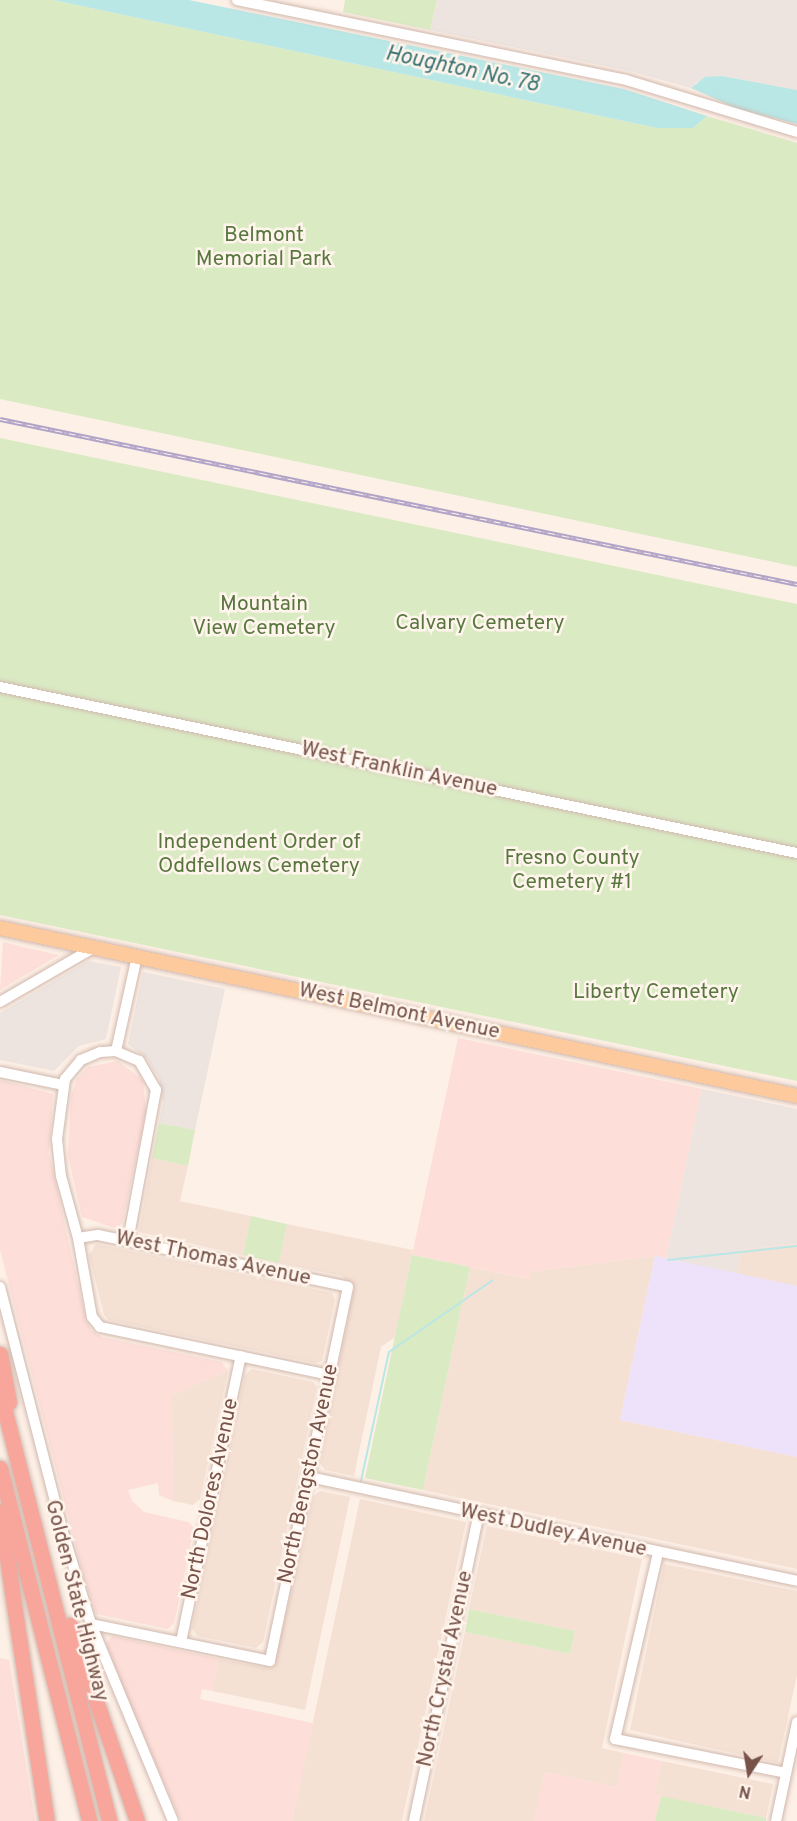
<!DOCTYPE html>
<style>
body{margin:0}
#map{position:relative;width:797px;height:1821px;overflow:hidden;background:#fdf0e6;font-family:Overpass,sans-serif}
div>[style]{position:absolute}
.residential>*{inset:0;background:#f5e1d4}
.commercial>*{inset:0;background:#fdded9}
.industrial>*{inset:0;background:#ede4e0}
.education>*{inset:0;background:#ede2f9}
.green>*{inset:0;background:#daebc4}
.water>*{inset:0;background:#b9e7e6}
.stream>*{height:2px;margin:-1px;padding:0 1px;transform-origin:1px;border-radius:1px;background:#b9e7e6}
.roads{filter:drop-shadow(0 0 2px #d1b8ae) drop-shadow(0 0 2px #d1b8ae)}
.minor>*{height:10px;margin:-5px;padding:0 5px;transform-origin:5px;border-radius:5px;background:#fff}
.major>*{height:14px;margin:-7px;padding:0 7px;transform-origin:7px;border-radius:7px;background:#fcca9d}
.highway>*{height:15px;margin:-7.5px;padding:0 7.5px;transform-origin:7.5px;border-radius:7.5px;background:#f8a59c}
.rail>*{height:4.5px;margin-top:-2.25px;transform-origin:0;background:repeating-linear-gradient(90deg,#fff5ec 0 7px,#b1a3c7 0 14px);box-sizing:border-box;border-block:2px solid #b1a3c7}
span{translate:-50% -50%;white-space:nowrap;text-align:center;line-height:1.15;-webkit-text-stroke:5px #fff5ec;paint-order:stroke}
.park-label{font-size:21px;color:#58773f}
.street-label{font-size:21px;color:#77534a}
.water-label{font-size:22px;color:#3a7475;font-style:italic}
.north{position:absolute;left:719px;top:1743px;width:60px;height:60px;-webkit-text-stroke:4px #fff5ec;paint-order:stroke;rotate:192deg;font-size:16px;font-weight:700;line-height:24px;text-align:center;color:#77534a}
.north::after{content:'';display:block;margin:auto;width:21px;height:27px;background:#77534a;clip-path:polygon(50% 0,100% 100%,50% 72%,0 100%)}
</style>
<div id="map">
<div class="residential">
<div style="clip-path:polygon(152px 1158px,188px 1166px,180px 1201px,251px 1216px,243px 1255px,139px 1232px)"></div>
<div style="clip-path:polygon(287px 1224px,413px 1250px,395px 1337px,381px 1347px,354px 1476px,325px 1470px,320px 1463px,354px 1288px,342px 1276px,279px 1263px)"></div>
<div style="clip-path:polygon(96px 1244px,332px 1293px,335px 1300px,322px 1361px,315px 1363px,109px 1320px,104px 1315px,89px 1255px)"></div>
<div style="clip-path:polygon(797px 1244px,797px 1286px,737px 1274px,742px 1250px)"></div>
<div style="clip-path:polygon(655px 1256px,620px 1420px,797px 1457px,797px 1569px,423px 1490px,470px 1267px,528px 1279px,530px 1272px)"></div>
<div style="clip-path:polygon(252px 1369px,313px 1382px,317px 1387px,263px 1642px,256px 1648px,197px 1636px,192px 1628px,245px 1375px)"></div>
<div style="clip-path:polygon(228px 1371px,200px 1499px,193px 1505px,173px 1501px,172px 1395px)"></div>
<div style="clip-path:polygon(320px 1491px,350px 1497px,305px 1710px,212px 1691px,219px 1659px,263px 1667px,276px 1659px,313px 1496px)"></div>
<div style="clip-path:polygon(360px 1499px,466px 1522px,402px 1821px,292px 1821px)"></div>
<div style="clip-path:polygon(487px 1526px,642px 1559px,602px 1748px,624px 1753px,617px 1787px,545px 1772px,534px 1821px,424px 1821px,465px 1632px,570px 1654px,575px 1631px,469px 1609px)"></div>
<div style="clip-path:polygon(664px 1564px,797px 1591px,797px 1675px,778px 1763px,630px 1730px)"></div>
<div style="clip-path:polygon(662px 1761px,773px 1784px,766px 1818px,654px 1795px)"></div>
</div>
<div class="commercial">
<div style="clip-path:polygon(3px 942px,23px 947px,59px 955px,0 990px)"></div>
<div style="clip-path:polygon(458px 1038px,702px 1089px,666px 1259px,655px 1256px,530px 1272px,529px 1279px,412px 1255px)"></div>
<div style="clip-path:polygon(118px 1061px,143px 1080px,146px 1112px,122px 1224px,115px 1228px,82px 1217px,68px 1155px,71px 1096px,77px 1079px,88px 1067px)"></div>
<div style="clip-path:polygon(0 1080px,53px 1094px,49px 1153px,86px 1320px,92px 1331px,102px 1337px,222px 1362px,228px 1371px,172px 1395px,173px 1501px,159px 1495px,158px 1483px,128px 1490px,132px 1501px,144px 1512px,188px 1522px,194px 1528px,174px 1623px,168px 1629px,96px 1614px,84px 1578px,0 1250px)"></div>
<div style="clip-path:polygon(112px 1636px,219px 1659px,212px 1691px,202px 1689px,200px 1699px,313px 1723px,292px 1821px,181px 1821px,120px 1683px,106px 1643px)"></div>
<div style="clip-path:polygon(0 1658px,9px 1660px,35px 1821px,0 1821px)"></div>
<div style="clip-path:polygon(624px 1753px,662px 1761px,654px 1794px,661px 1796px,655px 1821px,534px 1821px,545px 1772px,617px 1787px)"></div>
</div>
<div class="industrial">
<div style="clip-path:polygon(437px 0,797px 0,797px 90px,722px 76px,697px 82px,691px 88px,629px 71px,430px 30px)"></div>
<div style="clip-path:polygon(88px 961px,121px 967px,106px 1039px,79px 1046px,54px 1071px,0 1060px,0 1013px)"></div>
<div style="clip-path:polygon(143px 972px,225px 989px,195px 1130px,159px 1123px,163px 1103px,159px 1078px,148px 1060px,128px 1044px)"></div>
<div style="clip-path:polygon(702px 1089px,797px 1109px,797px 1244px,742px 1250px,737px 1274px,666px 1259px)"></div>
</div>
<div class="education">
<div style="clip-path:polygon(655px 1256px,797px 1286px,797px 1457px,620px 1420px)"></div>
</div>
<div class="green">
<div style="clip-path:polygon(0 0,53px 0,657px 128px,693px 128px,707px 116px,797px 143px,797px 567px,0 399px)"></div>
<div style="clip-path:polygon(345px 0,437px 0,430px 30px,343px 12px)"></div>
<div style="clip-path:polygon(0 438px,797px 604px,797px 1081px,0 915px)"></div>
<div style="clip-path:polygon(159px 1123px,195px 1130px,188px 1166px,152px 1158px)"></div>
<div style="clip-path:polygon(251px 1216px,287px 1224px,279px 1263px,243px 1255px)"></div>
<div style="clip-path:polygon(412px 1255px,470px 1267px,423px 1490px,365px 1478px)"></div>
<div style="clip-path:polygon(469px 1609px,575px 1631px,570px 1654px,465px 1632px)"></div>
<div style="clip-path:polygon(661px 1796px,766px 1818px,766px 1821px,655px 1821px)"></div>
</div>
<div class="water">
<div style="clip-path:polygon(53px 0,189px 0,624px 89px,707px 116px,693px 128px,657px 128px)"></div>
<div style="clip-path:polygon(722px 76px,797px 90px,797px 124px,738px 109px,691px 88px,705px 77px)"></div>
</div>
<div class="stream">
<div style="left:668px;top:1260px;width:130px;rotate:-6.2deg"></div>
<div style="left:361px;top:1481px;width:132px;rotate:-77.8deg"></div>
<div style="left:389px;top:1352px;width:126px;rotate:-34.7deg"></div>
</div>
<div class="roads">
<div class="minor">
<div style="left:237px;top:0;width:397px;rotate:11.6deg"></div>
<div style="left:626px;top:80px;width:179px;rotate:16.9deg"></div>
<div style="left:0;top:687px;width:814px;rotate:11.77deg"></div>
<div style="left:0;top:1002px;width:110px;rotate:-30.1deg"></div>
<div style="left:116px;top:1051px;width:97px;rotate:-77.5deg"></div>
<div style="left:0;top:1072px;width:64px;rotate:11.7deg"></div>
<div style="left:78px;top:1238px;width:20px;rotate:-9deg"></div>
<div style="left:98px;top:1235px;width:255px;rotate:11.7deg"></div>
<div style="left:348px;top:1287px;width:382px;rotate:101.8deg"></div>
<div style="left:270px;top:1661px;width:183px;rotate:-168.3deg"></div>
<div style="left:128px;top:1241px;width:154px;rotate:-79.5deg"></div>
<div style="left:156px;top:1090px;width:34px;rotate:-120deg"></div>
<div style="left:139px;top:1061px;width:25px;rotate:-157deg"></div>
<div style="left:116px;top:1051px;width:16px;rotate:176deg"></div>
<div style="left:100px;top:1052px;width:21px;rotate:157deg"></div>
<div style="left:81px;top:1060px;width:25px;rotate:130deg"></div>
<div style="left:65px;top:1079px;width:61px;rotate:97.6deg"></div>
<div style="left:57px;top:1139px;width:37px;rotate:84deg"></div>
<div style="left:61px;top:1176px;width:64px;rotate:74.7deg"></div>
<div style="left:78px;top:1238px;width:80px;rotate:80deg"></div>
<div style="left:92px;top:1317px;width:13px;rotate:51deg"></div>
<div style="left:100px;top:1327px;width:235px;rotate:11.8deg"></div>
<div style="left:0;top:1287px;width:250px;rotate:75.6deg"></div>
<div style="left:62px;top:1529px;width:99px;rotate:73deg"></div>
<div style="left:91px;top:1624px;width:213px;rotate:67.4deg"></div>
<div style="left:309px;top:1477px;width:499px;rotate:12deg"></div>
<div style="left:658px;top:1553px;width:191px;rotate:103deg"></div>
<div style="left:615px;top:1739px;width:174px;rotate:11.2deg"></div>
<div style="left:181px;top:1642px;width:292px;rotate:-78.2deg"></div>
<div style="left:414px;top:1821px;width:312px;rotate:-78.1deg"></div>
<div style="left:776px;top:1821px;width:101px;rotate:-78deg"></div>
</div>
<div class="major">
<div style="left:0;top:928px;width:815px;rotate:11.9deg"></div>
</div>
<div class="highway">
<div style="left:0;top:1354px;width:49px;rotate:79.4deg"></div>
<div style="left:0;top:1392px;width:443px;rotate:75.7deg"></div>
<div style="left:0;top:1468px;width:364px;rotate:75.8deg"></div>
<div style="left:0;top:1512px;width:313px;rotate:81.4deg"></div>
<div style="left:70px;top:1625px;width:207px;rotate:71.1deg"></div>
</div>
</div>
<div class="rail">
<div style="left:0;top:419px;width:814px;rotate:11.7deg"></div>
</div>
<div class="park-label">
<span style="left:264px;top:248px">Belmont<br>Memorial Park</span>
<span style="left:264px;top:617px">Mountain<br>View Cemetery</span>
<span style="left:480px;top:624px">Calvary Cemetery</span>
<span style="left:259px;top:855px">Independent Order of<br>Oddfellows Cemetery</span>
<span style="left:572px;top:871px">Fresno County<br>Cemetery #1</span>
<span style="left:656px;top:993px">Liberty Cemetery</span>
</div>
<div class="street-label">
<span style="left:399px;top:770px;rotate:12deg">West Franklin Avenue</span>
<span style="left:399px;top:1012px;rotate:12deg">West Belmont Avenue</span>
<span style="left:213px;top:1259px;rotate:12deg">West Thomas Avenue</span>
<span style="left:309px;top:1474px;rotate:-78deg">North Bengston Avenue</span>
<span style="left:211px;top:1499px;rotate:-78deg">North Dolores Avenue</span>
<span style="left:553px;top:1531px;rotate:12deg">West Dudley Avenue</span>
<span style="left:76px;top:1601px;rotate:76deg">Golden State Highway</span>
<span style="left:446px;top:1669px;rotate:-78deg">North Crystal Avenue</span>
</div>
<div class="water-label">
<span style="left:462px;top:70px;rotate:12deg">Houghton No. 78</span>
</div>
<div class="north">N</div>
</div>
